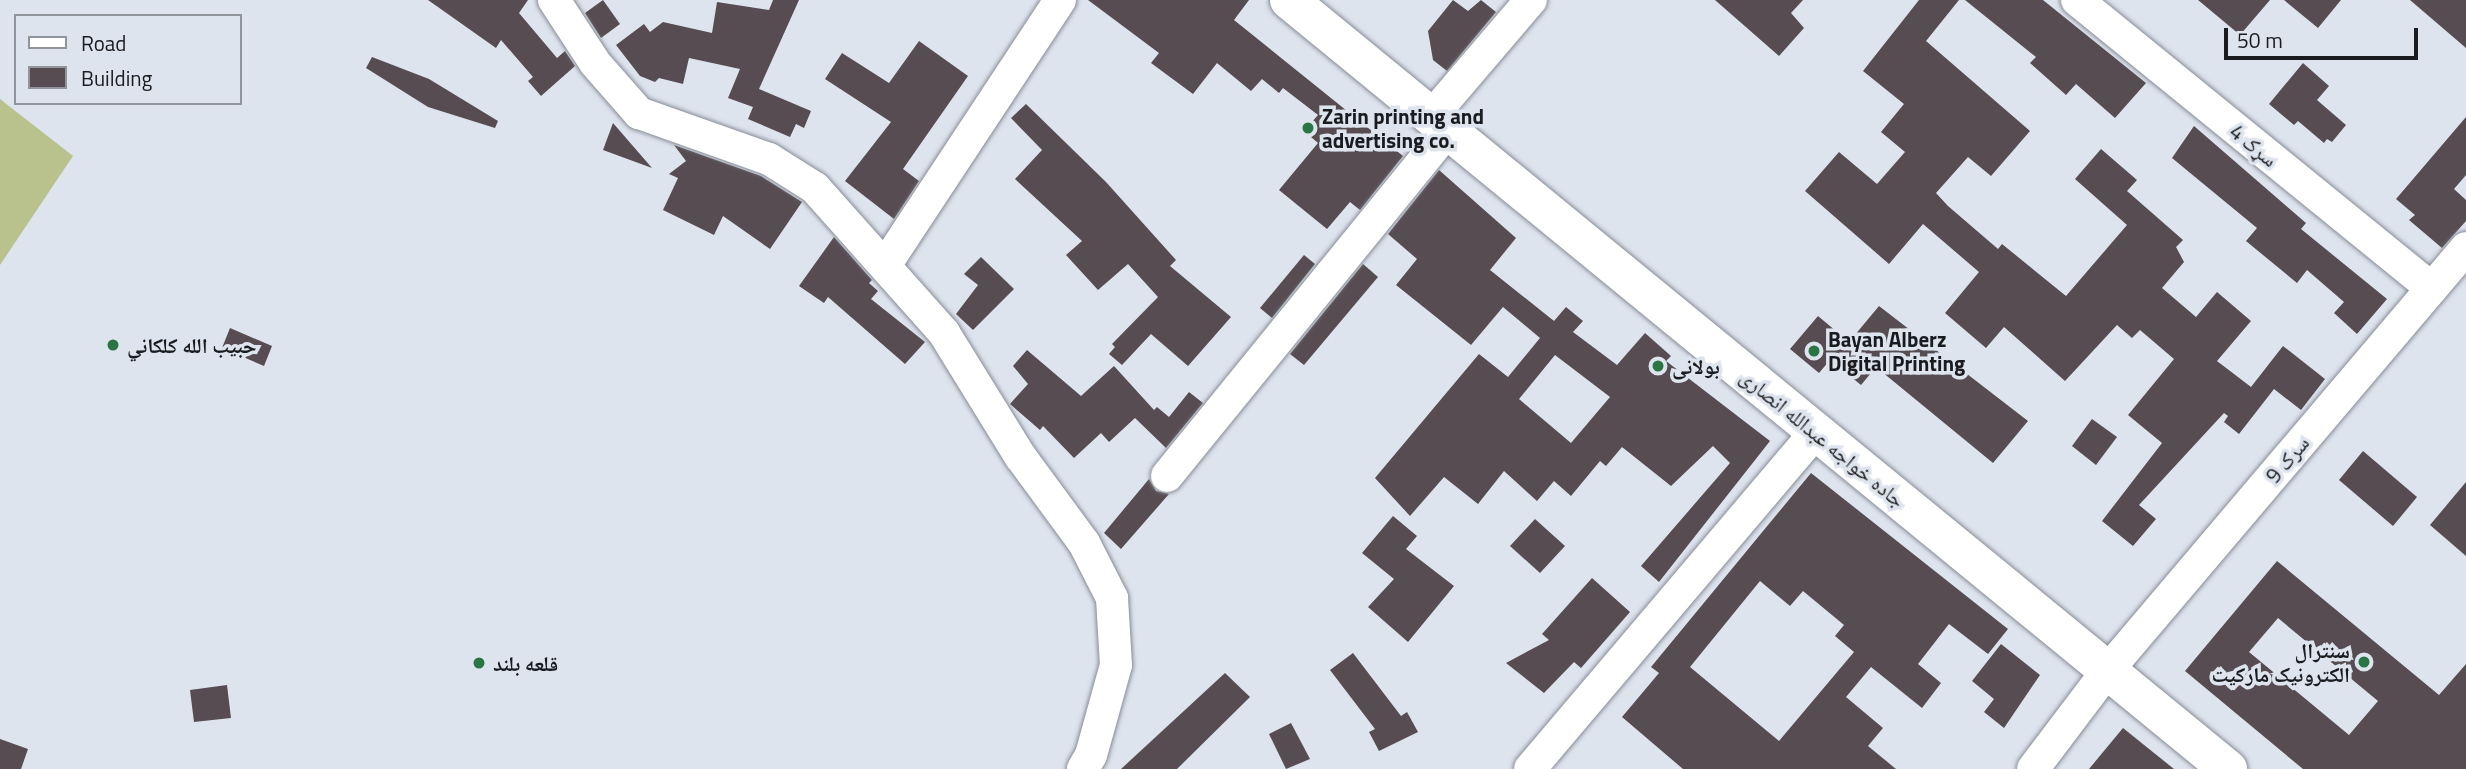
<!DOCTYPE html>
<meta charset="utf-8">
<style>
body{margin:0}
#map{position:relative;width:2466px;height:769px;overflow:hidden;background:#dee4ee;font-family:"Titillium Web","Noto Naskh Arabic",sans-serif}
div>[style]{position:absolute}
.green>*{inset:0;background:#b9c18c}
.building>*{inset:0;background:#564c51}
.roads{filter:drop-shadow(0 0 2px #878c96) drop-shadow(0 0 2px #878c96)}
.minor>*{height:32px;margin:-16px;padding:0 16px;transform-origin:16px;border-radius:16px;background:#fff}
.secondary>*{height:38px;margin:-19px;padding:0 19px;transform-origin:19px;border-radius:19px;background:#fff}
.dots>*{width:19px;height:19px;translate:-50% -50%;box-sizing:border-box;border:4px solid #dee4ee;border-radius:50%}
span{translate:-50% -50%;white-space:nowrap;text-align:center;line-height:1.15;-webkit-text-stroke:7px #dee4ee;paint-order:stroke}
.poi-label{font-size:21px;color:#1a1b1f;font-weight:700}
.left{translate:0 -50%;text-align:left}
.right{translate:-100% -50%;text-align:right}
.street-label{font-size:21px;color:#1a1b1f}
.legend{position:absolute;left:14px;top:14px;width:228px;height:91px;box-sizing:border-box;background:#dee4ee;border:2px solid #90949b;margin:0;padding:9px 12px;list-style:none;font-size:21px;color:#1a1b1f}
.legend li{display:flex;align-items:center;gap:14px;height:35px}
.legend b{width:35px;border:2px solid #90949b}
.scale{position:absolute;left:2224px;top:28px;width:194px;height:32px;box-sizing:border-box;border:4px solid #1a1b1f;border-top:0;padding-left:9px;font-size:21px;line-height:24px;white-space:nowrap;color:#1a1b1f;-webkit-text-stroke:5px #dee4ee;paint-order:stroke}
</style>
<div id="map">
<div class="green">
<div style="clip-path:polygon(0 99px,73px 156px,0 265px)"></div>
</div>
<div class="building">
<div style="clip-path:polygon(428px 0,528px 0,519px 13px,557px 58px,565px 51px,575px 66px,541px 96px,528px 81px,533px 77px,501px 40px,496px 48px)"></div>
<div style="clip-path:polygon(603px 0,620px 24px,601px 38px,585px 13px)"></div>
<div style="clip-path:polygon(773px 0,799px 0,759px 89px,811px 111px,804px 128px,796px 124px,790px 137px,748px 119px,753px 107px,728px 98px,740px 69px,689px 58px,683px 84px,659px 78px,655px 82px,640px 76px,616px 45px,644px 24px,650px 32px,663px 22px,712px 33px,717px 2px,769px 10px)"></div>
<div style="clip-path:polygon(1088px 0,1249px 0,1234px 20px,1403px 156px,1360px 210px,1350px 202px,1327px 229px,1279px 190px,1318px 143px,1304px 131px,1318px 115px,1283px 88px,1279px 93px,1262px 79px,1251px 91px,1217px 63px,1193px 94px,1151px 63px,1159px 53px)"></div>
<div style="clip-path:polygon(1453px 0,1468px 11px,1481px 0,1496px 12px,1447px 71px,1433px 60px,1428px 31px)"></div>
<div style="clip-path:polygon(1715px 0,1803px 0,1791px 13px,1804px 28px,1779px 56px)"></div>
<div style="clip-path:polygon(1919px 0,1959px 0,1926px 41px,2030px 131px,1991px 176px,1968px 157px,1936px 193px,1948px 206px,1998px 249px,2002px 244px,2066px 296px,2127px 225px,2075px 179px,2101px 149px,2137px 180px,2127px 191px,2183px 240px,2176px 247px,2184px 262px,2162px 288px,2196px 317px,2217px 292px,2251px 321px,2217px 361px,2251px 387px,2283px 346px,2325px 379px,2301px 410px,2274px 389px,2239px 434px,2224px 422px,2228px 416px,2224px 413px,2139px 505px,2156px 519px,2133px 546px,2102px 521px,2162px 443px,2128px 415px,2174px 359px,2140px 330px,2132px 338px,2117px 325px,2065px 381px,2004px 327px,1986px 348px,1945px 313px,1979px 272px,1923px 224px,1889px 264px,1805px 191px,1839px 152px,1877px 184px,1905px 152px,1881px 132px,1904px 104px,1863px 71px)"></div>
<div style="clip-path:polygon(1965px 0,2043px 0,2146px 83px,2115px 118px,2076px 84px,2066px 95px,2030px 63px,2036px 57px)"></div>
<div style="clip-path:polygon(2198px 0,2270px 0,2240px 35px)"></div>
<div style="clip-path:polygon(2284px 0,2341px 0,2318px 28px)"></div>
<div style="clip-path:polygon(2410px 0,2466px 0,2466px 48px)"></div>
<div style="clip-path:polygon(919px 41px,968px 76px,903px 169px,919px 181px,894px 219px,845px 181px,891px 122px,825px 79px,842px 53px,889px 83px)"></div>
<div style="clip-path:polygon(372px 57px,429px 79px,498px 121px,495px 128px,428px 107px,366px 68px)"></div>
<div style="clip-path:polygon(2303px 63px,2329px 86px,2317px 100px,2346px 125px,2332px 142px,2327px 139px,2324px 143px,2298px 121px,2294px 125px,2269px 104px)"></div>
<div style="clip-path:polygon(1026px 104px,1106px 182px,1176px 260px,1170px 266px,1231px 317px,1188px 366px,1151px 334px,1122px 365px,1109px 354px,1115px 347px,1112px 344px,1158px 297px,1128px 264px,1098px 290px,1066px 255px,1082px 241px,1015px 179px,1042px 150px,1011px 118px)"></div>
<div style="clip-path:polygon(2466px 117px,2466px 175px,2454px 189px,2466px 200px,2466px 221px,2442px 248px,2409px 220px,2415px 215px,2396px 199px)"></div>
<div style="clip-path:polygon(613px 123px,652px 168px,603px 150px)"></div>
<div style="clip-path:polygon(2194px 126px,2306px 223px,2301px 229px,2387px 299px,2357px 334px,2334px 313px,2344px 302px,2307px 270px,2297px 283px,2246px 241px,2257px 228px,2172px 158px)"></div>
<div style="clip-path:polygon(674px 145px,761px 176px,802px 202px,770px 249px,723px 216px,714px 235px,663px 210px,678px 178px,669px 174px,686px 161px)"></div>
<div style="clip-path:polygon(evenodd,1439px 170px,1516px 238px,1490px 270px,1554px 321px,1566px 307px,1583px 321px,1573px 332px,1617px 365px,1645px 333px,1671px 356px,1666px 361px,1770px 441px,1659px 582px,1641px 566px,1730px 463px,1713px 446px,1671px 486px,1622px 447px,1606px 466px,1600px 461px,1571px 496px,1554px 481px,1537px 501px,1504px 471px,1478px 504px,1444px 477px,1410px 516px,1375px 478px,1479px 354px,1508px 377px,1540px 338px,1503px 307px,1471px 345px,1396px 285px,1417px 259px,1388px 234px,1439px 170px,1555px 355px,1610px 397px,1571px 443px,1519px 399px,1555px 355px)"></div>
<div style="clip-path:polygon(834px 237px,872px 280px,869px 283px,878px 291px,871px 299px,925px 342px,905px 364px,828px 297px,824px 303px,799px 286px)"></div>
<div style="clip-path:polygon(1304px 255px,1315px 264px,1272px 318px,1260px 308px)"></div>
<div style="clip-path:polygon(981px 257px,1014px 289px,973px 330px,956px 314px,978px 285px,964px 274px)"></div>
<div style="clip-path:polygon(1363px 264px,1378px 277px,1304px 365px,1290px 354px)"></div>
<div style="clip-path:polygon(1879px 306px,2028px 421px,1993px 463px,1876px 367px,1861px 385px,1830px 360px,1819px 373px,1790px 349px,1818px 316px,1849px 342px)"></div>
<div style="clip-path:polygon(230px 328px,272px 346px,264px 366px,222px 348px)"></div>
<div style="clip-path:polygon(1027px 350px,1081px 396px,1114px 366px,1154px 410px,1157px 407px,1169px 417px,1189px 392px,1203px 403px,1166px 448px,1135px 418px,1109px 442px,1101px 433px,1074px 458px,1043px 426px,1040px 430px,1010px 404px,1028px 384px,1013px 366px)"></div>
<div style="clip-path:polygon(2092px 419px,2117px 437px,2096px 465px,2072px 446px)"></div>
<div style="clip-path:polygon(2363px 451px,2417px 497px,2393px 526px,2339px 480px)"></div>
<div style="clip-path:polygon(evenodd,1811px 473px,2008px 629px,1988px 654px,1949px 624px,1918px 664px,1941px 683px,1922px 708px,1871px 667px,1846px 697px,1883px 728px,1868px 746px,1896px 769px,1683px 769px,1622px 717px,1659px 673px,1651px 667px,1811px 473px,1760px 581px,1790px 606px,1803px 591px,1844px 625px,1835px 636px,1854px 652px,1779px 741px,1690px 667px,1760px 581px)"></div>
<div style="clip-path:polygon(1149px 479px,1156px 491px,1169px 494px,1121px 549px,1104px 533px)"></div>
<div style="clip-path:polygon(2466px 482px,2466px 556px,2430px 525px)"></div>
<div style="clip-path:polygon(1393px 516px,1417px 536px,1406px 549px,1454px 586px,1408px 642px,1368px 607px,1394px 579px,1362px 553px)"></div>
<div style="clip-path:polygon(1535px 519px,1565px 546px,1540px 573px,1510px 546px)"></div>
<div style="clip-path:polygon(evenodd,2277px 561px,2439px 695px,2466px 664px,2466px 769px,2303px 769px,2185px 671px,2277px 561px,2278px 618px,2378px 701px,2349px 735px,2249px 652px,2278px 618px)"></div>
<div style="clip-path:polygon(1592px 578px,1630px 612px,1581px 668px,1574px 662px,1544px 693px,1506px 663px,1549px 640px,1542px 634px)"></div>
<div style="clip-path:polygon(2001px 644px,2040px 675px,2004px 728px,1984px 712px,1994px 699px,1972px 681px)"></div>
<div style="clip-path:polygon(1353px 653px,1401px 716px,1407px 712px,1418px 732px,1379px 751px,1369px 732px,1375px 729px,1330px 670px)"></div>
<div style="clip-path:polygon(1225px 673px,1250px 697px,1177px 769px,1121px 769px)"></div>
<div style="clip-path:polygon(227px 685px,231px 718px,194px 722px,190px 690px)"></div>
<div style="clip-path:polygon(1291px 723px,1310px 759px,1286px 769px,1269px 734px)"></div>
<div style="clip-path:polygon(2123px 728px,2174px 769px,2089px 769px)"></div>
<div style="clip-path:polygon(0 739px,28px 749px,21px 769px,0 769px)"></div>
</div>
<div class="roads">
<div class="minor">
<div style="left:554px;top:0;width:75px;rotate:56.9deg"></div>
<div style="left:595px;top:63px;width:67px;rotate:48.7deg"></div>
<div style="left:639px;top:113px;width:138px;rotate:19.5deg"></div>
<div style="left:769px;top:159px;width:54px;rotate:32.2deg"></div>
<div style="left:815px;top:188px;width:194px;rotate:48.3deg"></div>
<div style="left:944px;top:333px;width:145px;rotate:58.3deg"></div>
<div style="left:1020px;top:456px;width:108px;rotate:53.7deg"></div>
<div style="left:1084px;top:543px;width:62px;rotate:63deg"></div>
<div style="left:1112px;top:598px;width:67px;rotate:86.6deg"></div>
<div style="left:1116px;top:665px;width:93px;rotate:105.5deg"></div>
<div style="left:1091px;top:755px;width:16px;rotate:120deg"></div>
<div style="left:2077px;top:0;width:457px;rotate:39.1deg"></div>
<div style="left:1431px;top:117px;width:154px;rotate:-49.5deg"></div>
<div style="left:886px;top:264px;width:316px;rotate:-56.6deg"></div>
<div style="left:1167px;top:476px;width:446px;rotate:-50.9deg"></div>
<div style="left:1530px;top:769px;width:442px;rotate:-49.7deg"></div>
<div style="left:2033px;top:769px;width:124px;rotate:-52.9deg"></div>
<div style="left:2108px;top:670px;width:553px;rotate:-49.69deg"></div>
</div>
<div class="secondary">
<div style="left:1289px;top:0;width:1214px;rotate:39.32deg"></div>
</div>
</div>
<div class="dots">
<div style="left:1308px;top:128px;background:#2a7544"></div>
<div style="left:113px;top:345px;background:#2a7544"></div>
<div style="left:1814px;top:351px;background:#2a7544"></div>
<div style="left:1658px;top:366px;background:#2a7544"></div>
<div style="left:2364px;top:662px;background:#2a7544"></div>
<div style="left:479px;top:663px;background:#2a7544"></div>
</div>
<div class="poi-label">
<span class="left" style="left:1322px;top:128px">Zarin printing and<br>advertising co.</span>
<span class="left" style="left:1828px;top:351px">Bayan Alberz<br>Digital Printing</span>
<span class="left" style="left:127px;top:345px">حبيب الله کلکاني</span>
<span class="left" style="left:1672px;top:366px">بولانی</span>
<span class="right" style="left:2350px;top:662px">سنترال<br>الکترونیک مارکیت</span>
<span class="left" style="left:493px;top:663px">قلعه بلند</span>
</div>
<div class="street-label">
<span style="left:2254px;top:145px;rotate:39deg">سړک 4</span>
<span style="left:1823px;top:438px;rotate:39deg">جاده خواجه عبدالله انصاری</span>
<span style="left:2287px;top:459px;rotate:-50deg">سرک 9</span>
</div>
<ul class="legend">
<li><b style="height:9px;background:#fff"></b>Road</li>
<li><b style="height:19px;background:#564c51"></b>Building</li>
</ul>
<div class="scale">50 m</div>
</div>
